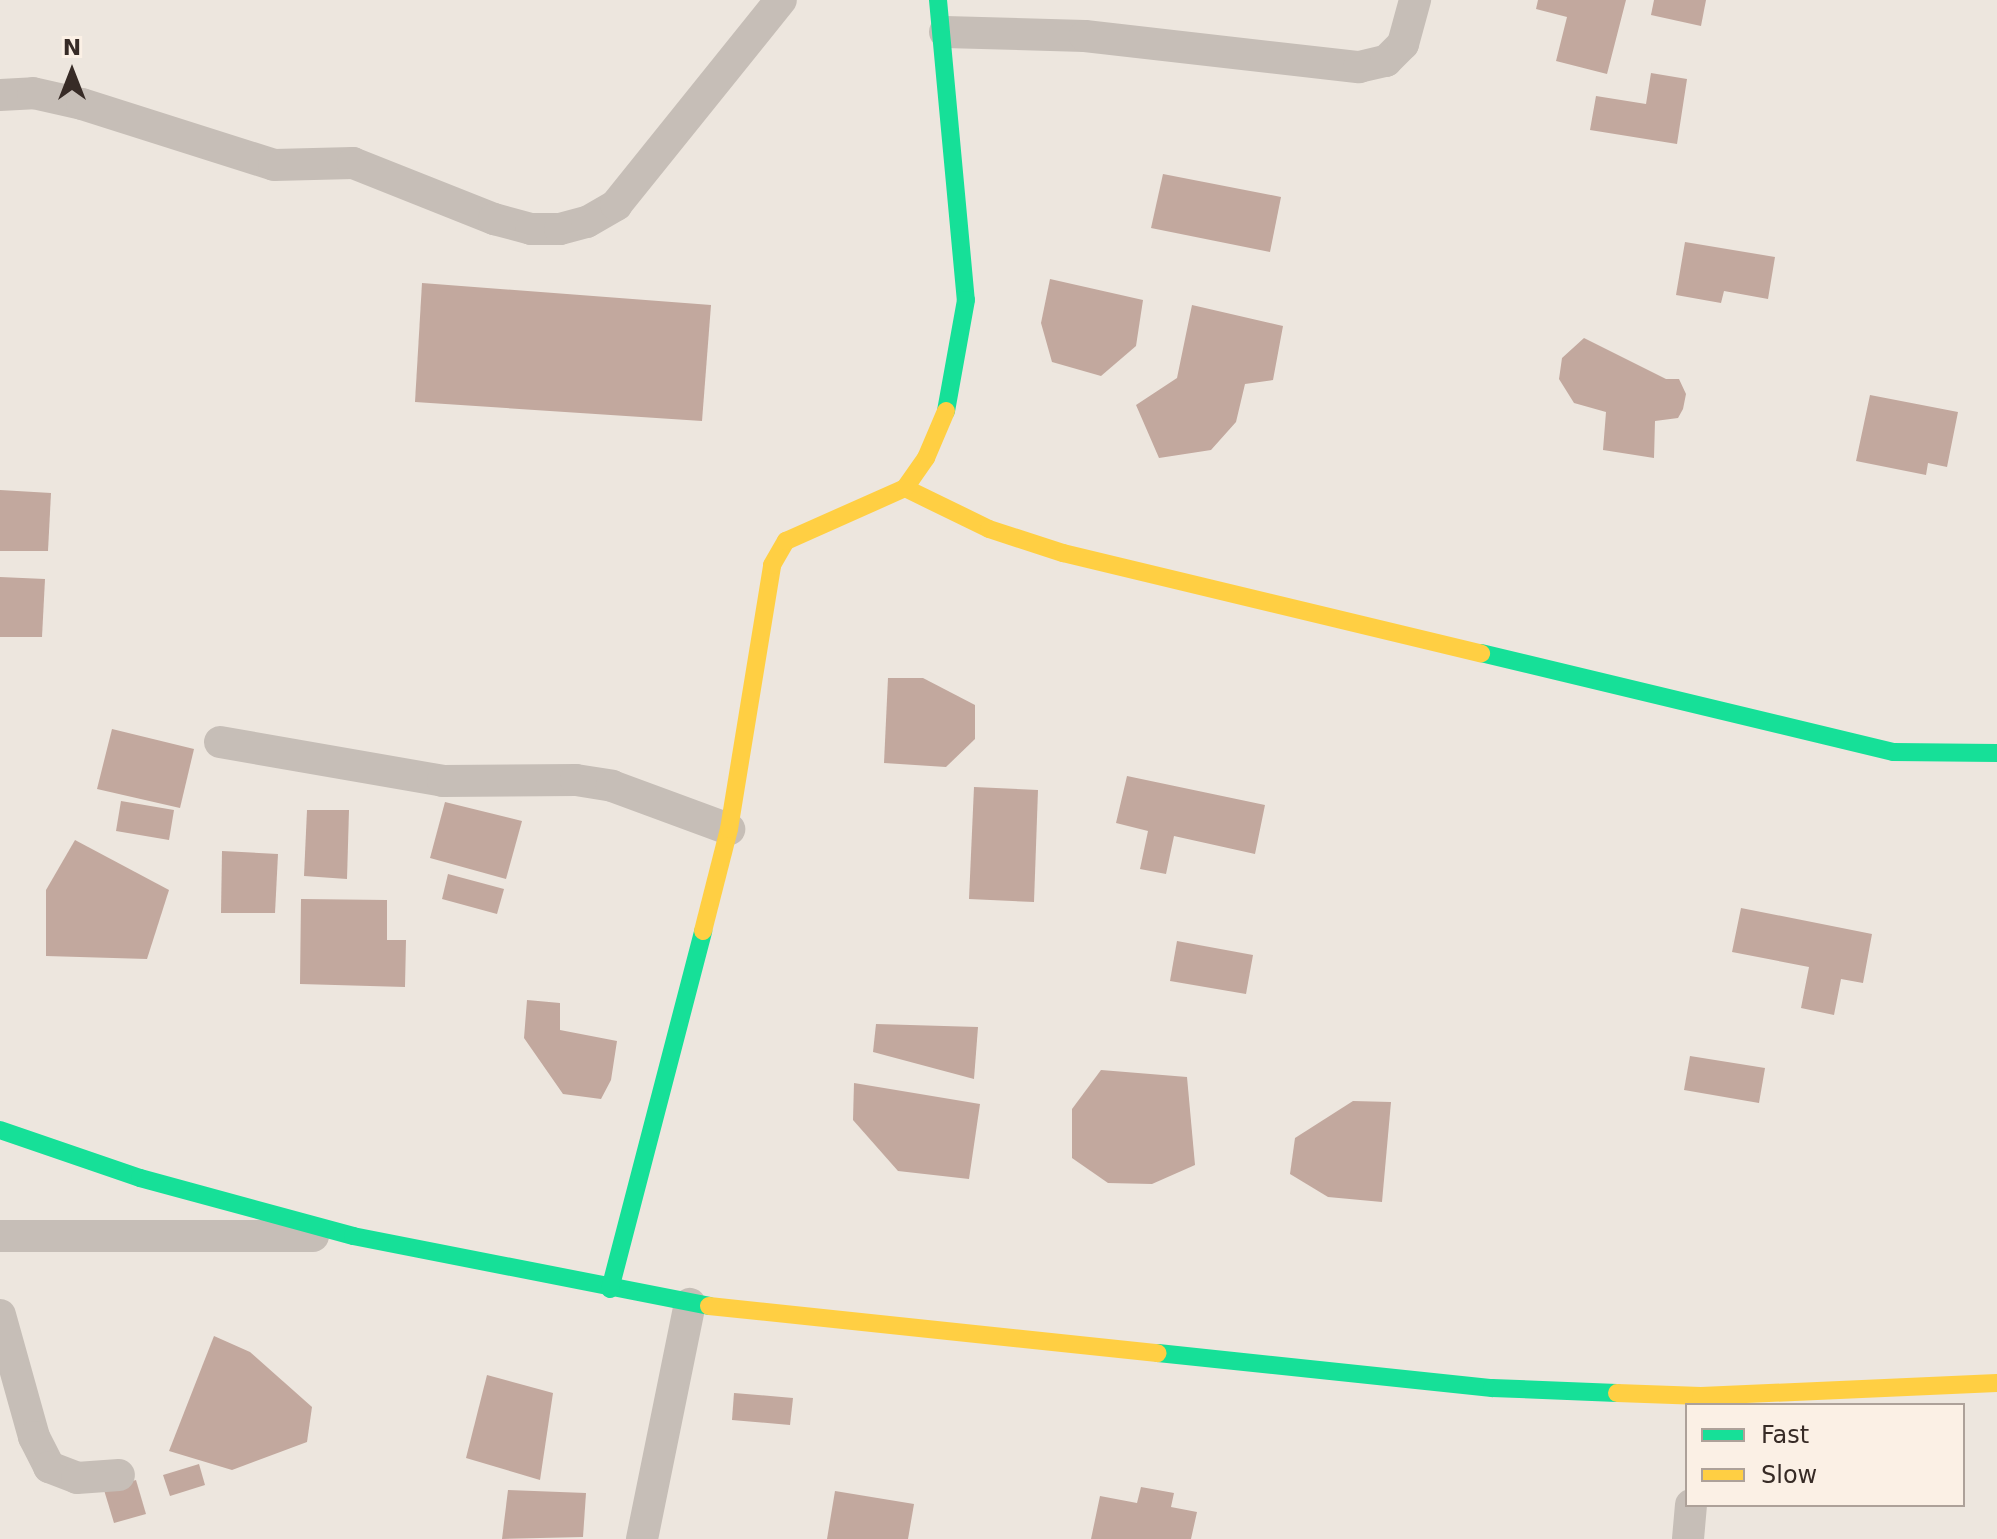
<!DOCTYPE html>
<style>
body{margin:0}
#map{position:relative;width:1997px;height:1539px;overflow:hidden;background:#ede6de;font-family:"DejaVu Sans",sans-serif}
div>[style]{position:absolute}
.building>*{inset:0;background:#c2a89e}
.street>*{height:32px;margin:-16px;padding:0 16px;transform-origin:16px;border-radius:16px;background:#c6beb7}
.fast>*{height:18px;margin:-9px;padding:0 9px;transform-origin:9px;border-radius:9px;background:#16e098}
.slow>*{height:18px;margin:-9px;padding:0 9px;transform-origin:9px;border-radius:9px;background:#ffcf43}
span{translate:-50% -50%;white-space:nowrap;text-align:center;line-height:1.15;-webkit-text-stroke:7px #fbf0e5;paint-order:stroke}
.legend{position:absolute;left:1685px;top:1403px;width:280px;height:104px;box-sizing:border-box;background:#fbf0e5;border:2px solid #ada199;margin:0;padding:10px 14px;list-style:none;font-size:24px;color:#372b26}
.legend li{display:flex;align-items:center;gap:16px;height:40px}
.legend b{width:40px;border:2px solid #ada199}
.north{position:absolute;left:32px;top:32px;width:80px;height:80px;-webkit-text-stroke:6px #fbf0e5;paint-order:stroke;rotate:0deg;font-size:22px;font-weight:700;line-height:32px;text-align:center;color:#372b26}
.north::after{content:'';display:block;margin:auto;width:28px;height:36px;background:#372b26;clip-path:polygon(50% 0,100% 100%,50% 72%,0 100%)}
</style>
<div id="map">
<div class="building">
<div style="clip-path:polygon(1538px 0,1626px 0,1607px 74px,1556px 61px,1567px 17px,1536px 9px)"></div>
<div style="clip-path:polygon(1654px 0,1706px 0,1701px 26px,1651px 15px)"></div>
<div style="clip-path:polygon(1651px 73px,1687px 79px,1677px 144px,1590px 130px,1596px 96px,1646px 104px)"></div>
<div style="clip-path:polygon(1163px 174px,1281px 197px,1270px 252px,1151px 228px)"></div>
<div style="clip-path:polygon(1685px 242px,1775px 257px,1768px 299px,1724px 291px,1721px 303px,1676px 295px)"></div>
<div style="clip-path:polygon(1050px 279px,1143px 300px,1136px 346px,1101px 376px,1052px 362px,1041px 323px)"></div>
<div style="clip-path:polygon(422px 283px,711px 305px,702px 421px,415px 402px)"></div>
<div style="clip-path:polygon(1192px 305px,1283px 326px,1273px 380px,1245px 384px,1236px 422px,1211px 450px,1159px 458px,1136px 405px,1177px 378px)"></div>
<div style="clip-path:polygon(1584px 338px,1666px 379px,1679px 379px,1686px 394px,1683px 409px,1678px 418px,1655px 421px,1654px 458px,1603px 450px,1606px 412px,1574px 403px,1559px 379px,1562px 358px)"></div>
<div style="clip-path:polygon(1870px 395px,1958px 412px,1947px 467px,1928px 463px,1926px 475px,1856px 461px)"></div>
<div style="clip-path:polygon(0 490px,51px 493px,48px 551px,0 551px)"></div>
<div style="clip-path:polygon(0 577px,45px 579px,42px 637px,0 637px)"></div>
<div style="clip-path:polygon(888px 678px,923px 678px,975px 705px,975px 739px,946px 767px,884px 763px)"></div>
<div style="clip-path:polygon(112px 729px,194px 749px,180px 808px,97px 789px)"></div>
<div style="clip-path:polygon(1127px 776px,1265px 805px,1255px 854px,1174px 836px,1166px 874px,1140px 869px,1148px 831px,1116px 823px)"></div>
<div style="clip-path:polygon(974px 787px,1038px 790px,1034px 902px,969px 899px)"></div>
<div style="clip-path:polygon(121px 801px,174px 810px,169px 840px,116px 831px)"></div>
<div style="clip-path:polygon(445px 802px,522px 821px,506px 879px,430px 858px)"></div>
<div style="clip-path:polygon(307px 810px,349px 810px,347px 879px,304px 876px)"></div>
<div style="clip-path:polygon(75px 840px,169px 890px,147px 959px,46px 956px,46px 890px)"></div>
<div style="clip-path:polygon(222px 851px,278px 854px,275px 913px,221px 913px)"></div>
<div style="clip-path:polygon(448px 874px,504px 889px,497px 914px,442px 899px)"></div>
<div style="clip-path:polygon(301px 899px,387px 900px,387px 940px,406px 940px,405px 987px,300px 984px)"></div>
<div style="clip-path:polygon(1741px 908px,1872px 934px,1863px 983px,1841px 979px,1834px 1015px,1801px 1008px,1809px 967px,1732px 952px)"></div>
<div style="clip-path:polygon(1177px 941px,1253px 955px,1246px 994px,1170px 981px)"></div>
<div style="clip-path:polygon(527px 1000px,560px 1003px,560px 1030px,617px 1041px,611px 1080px,601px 1099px,563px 1094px,524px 1038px)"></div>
<div style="clip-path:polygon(876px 1024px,978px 1027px,974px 1079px,873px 1052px)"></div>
<div style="clip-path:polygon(1690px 1056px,1765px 1068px,1759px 1103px,1684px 1090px)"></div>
<div style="clip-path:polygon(1101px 1070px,1187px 1077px,1195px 1165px,1152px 1184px,1108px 1183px,1072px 1158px,1072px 1109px)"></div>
<div style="clip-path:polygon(854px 1083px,980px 1104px,969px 1179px,898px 1171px,853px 1120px)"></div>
<div style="clip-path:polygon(1353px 1101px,1391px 1102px,1382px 1202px,1328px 1197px,1290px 1174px,1295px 1138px)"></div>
<div style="clip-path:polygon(214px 1336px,250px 1352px,312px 1407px,307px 1442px,232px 1470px,169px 1451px)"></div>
<div style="clip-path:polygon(487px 1375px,553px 1393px,540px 1480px,466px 1458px)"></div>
<div style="clip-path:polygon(734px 1393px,793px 1398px,790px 1425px,732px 1420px)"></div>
<div style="clip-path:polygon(199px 1464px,205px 1485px,170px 1496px,163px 1475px)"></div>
<div style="clip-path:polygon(136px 1480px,146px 1514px,114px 1523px,104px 1490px)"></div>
<div style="clip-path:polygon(1141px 1487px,1174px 1493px,1171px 1507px,1197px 1512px,1191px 1539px,1091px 1539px,1100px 1496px,1137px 1503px)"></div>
<div style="clip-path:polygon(508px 1490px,586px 1493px,583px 1537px,502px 1539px)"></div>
<div style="clip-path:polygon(835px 1491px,914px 1504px,908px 1539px,827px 1539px)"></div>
</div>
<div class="street">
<div style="left:945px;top:32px;width:140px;rotate:1.6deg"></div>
<div style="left:1085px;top:36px;width:276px;rotate:6.5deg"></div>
<div style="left:1359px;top:67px;width:28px;rotate:-13deg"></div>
<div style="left:1386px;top:61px;width:24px;rotate:-45deg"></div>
<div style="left:1403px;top:44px;width:46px;rotate:-74.7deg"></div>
<div style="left:0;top:95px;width:33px;rotate:-3deg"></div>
<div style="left:33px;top:93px;width:50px;rotate:12.7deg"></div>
<div style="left:82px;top:104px;width:201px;rotate:17.6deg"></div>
<div style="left:274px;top:165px;width:79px;rotate:-1.5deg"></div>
<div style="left:353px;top:163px;width:152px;rotate:21.7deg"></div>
<div style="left:494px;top:219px;width:38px;rotate:15deg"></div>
<div style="left:531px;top:229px;width:29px"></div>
<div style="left:560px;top:229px;width:28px;rotate:-15deg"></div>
<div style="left:587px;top:222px;width:34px;rotate:-30deg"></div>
<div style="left:616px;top:205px;width:263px;rotate:-51.2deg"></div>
<div style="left:220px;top:742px;width:226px;rotate:9.9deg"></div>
<div style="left:443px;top:781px;width:133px;rotate:-0.4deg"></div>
<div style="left:576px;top:780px;width:36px;rotate:9deg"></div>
<div style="left:612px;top:786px;width:125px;rotate:20.2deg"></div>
<div style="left:0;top:1236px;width:313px"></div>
<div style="left:0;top:1315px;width:127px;rotate:74.4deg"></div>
<div style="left:34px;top:1437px;width:34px;rotate:63deg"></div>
<div style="left:49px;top:1467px;width:30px;rotate:21deg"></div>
<div style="left:77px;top:1478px;width:42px;rotate:-4.1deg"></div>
<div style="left:642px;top:1539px;width:240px;rotate:-78.5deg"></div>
<div style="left:1688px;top:1539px;width:34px;rotate:-85deg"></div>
</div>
<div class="fast">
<div style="left:938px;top:0;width:301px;rotate:84.7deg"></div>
<div style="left:966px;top:300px;width:113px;rotate:100.2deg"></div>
<div style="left:1481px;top:653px;width:424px;rotate:13.5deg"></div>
<div style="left:1893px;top:752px;width:104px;rotate:0.6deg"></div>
<div style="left:0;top:1130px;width:148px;rotate:18.9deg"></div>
<div style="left:140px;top:1178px;width:221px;rotate:15.2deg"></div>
<div style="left:353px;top:1236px;width:363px;rotate:11.1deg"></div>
<div style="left:610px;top:1289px;width:370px;rotate:-75.4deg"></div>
<div style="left:1158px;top:1353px;width:336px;rotate:6deg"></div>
<div style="left:1492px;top:1388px;width:125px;rotate:2.3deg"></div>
</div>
<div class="slow">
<div style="left:905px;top:488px;width:93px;rotate:26deg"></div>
<div style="left:989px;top:529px;width:78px;rotate:18deg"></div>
<div style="left:1063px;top:553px;width:430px;rotate:13.5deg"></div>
<div style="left:703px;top:931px;width:105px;rotate:-75.7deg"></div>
<div style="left:729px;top:829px;width:267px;rotate:-80.7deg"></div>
<div style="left:772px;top:565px;width:28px;rotate:-60deg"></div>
<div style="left:786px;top:541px;width:130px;rotate:-24deg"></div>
<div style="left:905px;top:488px;width:37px;rotate:-55deg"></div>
<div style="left:926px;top:458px;width:51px;rotate:-66.9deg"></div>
<div style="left:709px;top:1306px;width:451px;rotate:6deg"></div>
<div style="left:1617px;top:1393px;width:84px;rotate:2deg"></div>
<div style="left:1701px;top:1396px;width:296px;rotate:-2.5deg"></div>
</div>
<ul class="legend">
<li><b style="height:10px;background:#16e098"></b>Fast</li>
<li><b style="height:10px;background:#ffcf43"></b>Slow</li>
</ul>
<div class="north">N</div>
</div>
